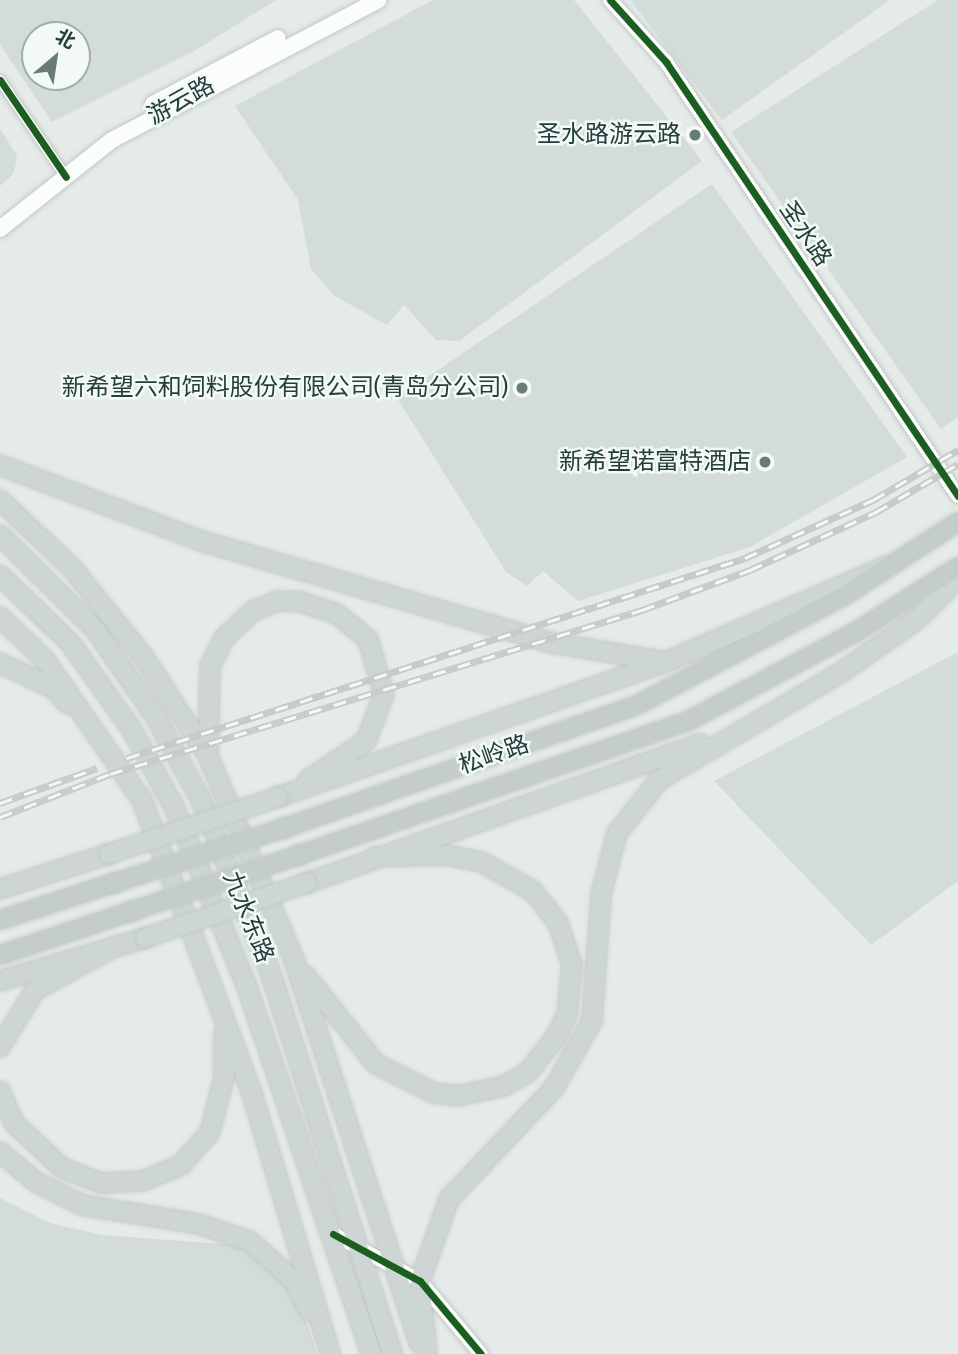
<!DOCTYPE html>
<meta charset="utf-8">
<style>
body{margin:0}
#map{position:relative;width:958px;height:1354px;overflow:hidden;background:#e5ebe9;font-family:"Fira Sans Condensed","Noto Sans SC",sans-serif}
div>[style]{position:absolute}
.built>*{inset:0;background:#d3dcd9}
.roads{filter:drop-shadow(0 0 2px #c2c8c6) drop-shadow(0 0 2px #c2c8c6)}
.minor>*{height:10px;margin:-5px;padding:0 5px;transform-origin:5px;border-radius:5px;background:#fbfcfc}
.tertiary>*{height:14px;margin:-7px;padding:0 7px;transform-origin:7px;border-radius:7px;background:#fbfcfc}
.secondary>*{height:16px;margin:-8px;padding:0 8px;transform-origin:8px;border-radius:8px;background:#fbfcfc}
.primary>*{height:18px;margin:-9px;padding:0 9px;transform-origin:9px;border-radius:9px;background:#ced6d5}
.trunk>*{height:18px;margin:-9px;padding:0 9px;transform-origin:9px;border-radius:9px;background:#c4cccc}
.rail>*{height:7px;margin-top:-3.5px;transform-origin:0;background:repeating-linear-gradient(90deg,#f3f9f7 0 13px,#c7cbca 0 26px);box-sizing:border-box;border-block:2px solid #c7cbca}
.bridges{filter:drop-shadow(0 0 2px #c1cac8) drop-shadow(0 0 2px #c1cac8)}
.primary-bridge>*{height:18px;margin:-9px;padding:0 9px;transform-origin:9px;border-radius:9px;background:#ced6d5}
.trunk-bridge>*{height:18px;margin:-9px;padding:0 9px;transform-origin:9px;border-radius:9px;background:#c4cccc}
.cycleway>*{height:7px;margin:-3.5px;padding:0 3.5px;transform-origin:3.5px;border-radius:3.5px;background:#1b5e20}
.dots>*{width:19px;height:19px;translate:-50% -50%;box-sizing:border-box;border:4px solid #f3f9f7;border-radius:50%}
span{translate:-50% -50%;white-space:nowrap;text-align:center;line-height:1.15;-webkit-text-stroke:5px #f3f9f7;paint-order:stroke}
.street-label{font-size:24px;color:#233e3b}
.poi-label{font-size:24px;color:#233e3b}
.right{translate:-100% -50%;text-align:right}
.north{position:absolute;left:21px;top:21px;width:70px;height:70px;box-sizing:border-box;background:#f3f9f7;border:2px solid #a0aeac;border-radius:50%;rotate:29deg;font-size:19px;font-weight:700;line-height:28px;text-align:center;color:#233e3b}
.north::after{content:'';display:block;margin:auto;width:24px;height:32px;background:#677b78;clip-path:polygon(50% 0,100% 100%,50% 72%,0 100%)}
</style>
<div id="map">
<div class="built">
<div style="clip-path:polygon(evenodd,0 0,276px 0,196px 50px,52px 122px,0 45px,0 0,35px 35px,77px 35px,77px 77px,35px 77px,35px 35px)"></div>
<div style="clip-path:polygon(433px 0,574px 0,702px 161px,459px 341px,436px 340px,404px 305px,387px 325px,333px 295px,311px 269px,298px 200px,235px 106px)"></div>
<div style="clip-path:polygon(630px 0,890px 0,722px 120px)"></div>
<div style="clip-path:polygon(938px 0,958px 0,958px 417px,941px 429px,731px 132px)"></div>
<div style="clip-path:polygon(0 129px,17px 155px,14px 173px,0 186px)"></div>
<div style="clip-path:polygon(712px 184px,907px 457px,750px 547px,578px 601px,543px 571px,527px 586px,506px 572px,397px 398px)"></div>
<div style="clip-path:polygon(958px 652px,958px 881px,871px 945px,714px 781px)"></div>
<div style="clip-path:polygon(0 1198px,50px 1223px,102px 1235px,236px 1245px,269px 1263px,301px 1305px,317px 1354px,0 1354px)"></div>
</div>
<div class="roads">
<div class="minor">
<div style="left:0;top:80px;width:117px;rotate:55.8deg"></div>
</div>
<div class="tertiary">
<div style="left:610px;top:0;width:84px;rotate:47.9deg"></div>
<div style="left:666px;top:62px;width:523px;rotate:56.07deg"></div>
<div style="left:333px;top:1234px;width:99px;rotate:28.4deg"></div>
<div style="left:420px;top:1281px;width:95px;rotate:50.1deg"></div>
</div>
<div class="secondary">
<div style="left:153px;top:104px;width:141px;rotate:-27.8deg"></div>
<div style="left:0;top:229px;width:143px;rotate:-38.5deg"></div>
<div style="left:112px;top:140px;width:301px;rotate:-27.7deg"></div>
</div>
<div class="primary">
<div style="left:0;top:465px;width:212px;rotate:20.7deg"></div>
<div style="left:198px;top:540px;width:370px;rotate:16.2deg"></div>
<div style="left:553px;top:643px;width:115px;rotate:9.5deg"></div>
<div style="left:0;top:500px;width:98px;rotate:43.3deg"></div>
<div style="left:71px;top:567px;width:114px;rotate:51deg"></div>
<div style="left:143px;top:656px;width:119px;rotate:57deg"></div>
<div style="left:208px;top:756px;width:221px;rotate:67.1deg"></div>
<div style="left:294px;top:960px;width:403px;rotate:71.9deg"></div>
<div style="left:0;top:535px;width:132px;rotate:44.7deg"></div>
<div style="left:94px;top:628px;width:107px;rotate:55.3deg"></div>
<div style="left:155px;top:716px;width:96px;rotate:61.3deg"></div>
<div style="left:201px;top:800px;width:191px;rotate:68.1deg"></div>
<div style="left:272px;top:977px;width:396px;rotate:72.3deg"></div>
<div style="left:0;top:575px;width:99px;rotate:44.2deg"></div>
<div style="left:71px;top:644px;width:105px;rotate:54.7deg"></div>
<div style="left:132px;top:730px;width:90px;rotate:61.4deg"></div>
<div style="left:175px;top:809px;width:192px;rotate:68deg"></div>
<div style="left:247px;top:987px;width:387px;rotate:71.3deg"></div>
<div style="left:0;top:617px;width:62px;rotate:43.7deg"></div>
<div style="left:45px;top:660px;width:170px;rotate:55.3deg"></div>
<div style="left:142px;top:800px;width:310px;rotate:69.4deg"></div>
<div style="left:251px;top:1090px;width:276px;rotate:73.3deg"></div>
<div style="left:0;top:663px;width:59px;rotate:25.3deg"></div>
<div style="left:53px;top:688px;width:22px;rotate:47deg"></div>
<div style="left:208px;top:756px;width:90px;rotate:-88.7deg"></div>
<div style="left:210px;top:666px;width:31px;rotate:-63deg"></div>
<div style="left:224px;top:638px;width:40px;rotate:-43deg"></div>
<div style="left:253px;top:611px;width:27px;rotate:-22deg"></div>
<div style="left:278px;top:601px;width:23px;rotate:2deg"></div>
<div style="left:301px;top:602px;width:38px;rotate:18deg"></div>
<div style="left:337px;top:614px;width:40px;rotate:39deg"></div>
<div style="left:368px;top:639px;width:57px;rotate:73.8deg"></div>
<div style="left:384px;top:694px;width:50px;rotate:111deg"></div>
<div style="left:366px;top:741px;width:70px;rotate:146.1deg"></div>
<div style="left:278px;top:797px;width:411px;rotate:-19.2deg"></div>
<div style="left:666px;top:662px;width:241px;rotate:-23.5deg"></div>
<div style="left:307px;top:883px;width:417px;rotate:-19.5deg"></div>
<div style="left:0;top:889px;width:114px;rotate:-17.8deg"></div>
<div style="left:305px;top:975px;width:114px;rotate:51.4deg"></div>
<div style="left:376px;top:1064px;width:65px;rotate:26.6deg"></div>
<div style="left:434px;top:1093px;width:24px;rotate:7deg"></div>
<div style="left:458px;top:1096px;width:47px;rotate:-12.3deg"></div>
<div style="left:504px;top:1086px;width:28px;rotate:-30deg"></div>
<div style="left:528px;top:1072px;width:45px;rotate:-51.3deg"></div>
<div style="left:556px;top:1037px;width:25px;rotate:-64deg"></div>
<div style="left:567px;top:1014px;width:49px;rotate:-84.2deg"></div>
<div style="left:572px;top:965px;width:44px;rotate:-108.4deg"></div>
<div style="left:558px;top:923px;width:41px;rotate:-128deg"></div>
<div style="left:533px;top:891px;width:59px;rotate:-150.4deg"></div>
<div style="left:482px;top:862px;width:36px;rotate:-169deg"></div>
<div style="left:447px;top:855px;width:73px;rotate:178.4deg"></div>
<div style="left:0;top:981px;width:151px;rotate:-16.5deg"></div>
<div style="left:0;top:1047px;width:67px;rotate:-58.4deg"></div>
<div style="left:35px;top:990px;width:94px;rotate:-28.5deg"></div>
<div style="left:0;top:1091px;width:35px;rotate:66deg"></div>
<div style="left:14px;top:1123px;width:66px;rotate:43.2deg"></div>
<div style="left:62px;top:1168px;width:42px;rotate:21deg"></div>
<div style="left:101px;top:1183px;width:42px;rotate:-2.7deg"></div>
<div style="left:143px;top:1181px;width:41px;rotate:-22.8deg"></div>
<div style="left:181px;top:1165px;width:44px;rotate:-48.7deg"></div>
<div style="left:210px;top:1132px;width:56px;rotate:-75.5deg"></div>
<div style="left:224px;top:1078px;width:45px;rotate:-90deg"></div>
<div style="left:0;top:1152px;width:47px;rotate:39.8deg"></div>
<div style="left:36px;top:1182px;width:51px;rotate:26.6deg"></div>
<div style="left:82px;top:1205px;width:119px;rotate:9.2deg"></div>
<div style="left:199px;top:1224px;width:55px;rotate:19.1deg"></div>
<div style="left:251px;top:1242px;width:58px;rotate:42.2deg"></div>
<div style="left:294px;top:1281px;width:34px;rotate:63deg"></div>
<div style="left:427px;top:1354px;width:73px;rotate:-95.5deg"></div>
<div style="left:420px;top:1281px;width:87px;rotate:-70.5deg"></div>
<div style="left:449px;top:1199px;width:153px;rotate:-46.6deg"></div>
<div style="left:554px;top:1088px;width:77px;rotate:-60.4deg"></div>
<div style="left:592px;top:1021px;width:127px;rotate:-85.9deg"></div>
<div style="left:601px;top:894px;width:63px;rotate:-75.3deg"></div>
<div style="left:617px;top:833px;width:68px;rotate:-51.6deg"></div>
<div style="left:659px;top:780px;width:214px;rotate:-30.6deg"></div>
<div style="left:843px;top:671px;width:88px;rotate:-34.8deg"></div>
<div style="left:915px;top:621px;width:60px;rotate:-44.3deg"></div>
</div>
<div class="trunk">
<div style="left:284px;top:828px;width:372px;rotate:-19.2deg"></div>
<div style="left:635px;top:706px;width:240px;rotate:-27.8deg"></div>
<div style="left:847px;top:594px;width:132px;rotate:-33deg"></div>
<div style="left:299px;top:855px;width:414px;rotate:-19deg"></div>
<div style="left:690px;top:720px;width:191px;rotate:-28deg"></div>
<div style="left:859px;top:630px;width:117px;rotate:-32.5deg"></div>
<div style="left:0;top:920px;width:120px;rotate:-18deg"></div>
<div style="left:0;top:955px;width:139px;rotate:-18.4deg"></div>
</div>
</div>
<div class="rail">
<div style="left:127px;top:758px;width:650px;rotate:-17.93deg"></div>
<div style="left:745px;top:558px;width:141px;rotate:-24.4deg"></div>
<div style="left:873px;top:500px;width:99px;rotate:-30.5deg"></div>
<div style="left:0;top:803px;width:103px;rotate:-19.8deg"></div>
<div style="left:0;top:817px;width:118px;rotate:-21.4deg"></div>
<div style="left:110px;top:774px;width:557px;rotate:-17.13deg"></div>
<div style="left:642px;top:610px;width:115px;rotate:-20.3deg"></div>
<div style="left:750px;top:570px;width:139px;rotate:-24.7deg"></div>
<div style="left:876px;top:512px;width:95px;rotate:-30.3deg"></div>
</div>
<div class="bridges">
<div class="primary-bridge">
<div style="left:109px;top:854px;width:178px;rotate:-18.6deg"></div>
<div style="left:145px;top:938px;width:171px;rotate:-18.8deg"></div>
</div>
<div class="trunk-bridge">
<div style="left:114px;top:883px;width:179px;rotate:-17.9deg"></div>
<div style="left:132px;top:911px;width:176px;rotate:-18.5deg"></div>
</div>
</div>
<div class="cycleway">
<div style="left:610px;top:0;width:84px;rotate:47.9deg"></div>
<div style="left:666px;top:62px;width:523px;rotate:56.07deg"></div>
<div style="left:0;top:80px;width:117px;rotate:55.8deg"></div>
<div style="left:333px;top:1234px;width:99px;rotate:28.4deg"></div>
<div style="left:420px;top:1281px;width:95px;rotate:50.1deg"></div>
</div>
<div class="dots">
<div style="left:695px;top:135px;background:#677b78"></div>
<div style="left:522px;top:388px;background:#677b78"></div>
<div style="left:765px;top:462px;background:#677b78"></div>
</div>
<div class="street-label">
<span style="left:181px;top:101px;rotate:-29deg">游云路</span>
<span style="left:805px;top:234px;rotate:56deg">圣水路</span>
<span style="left:494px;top:755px;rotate:-19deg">松岭路</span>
<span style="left:248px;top:917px;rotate:68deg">九水东路</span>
</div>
<div class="poi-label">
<span class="right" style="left:681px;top:135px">圣水路游云路</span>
<span class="right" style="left:508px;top:388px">新希望六和饲料股份有限公司(青岛分公司)</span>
<span class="right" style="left:751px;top:462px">新希望诺富特酒店</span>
</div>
<div class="north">北</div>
</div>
